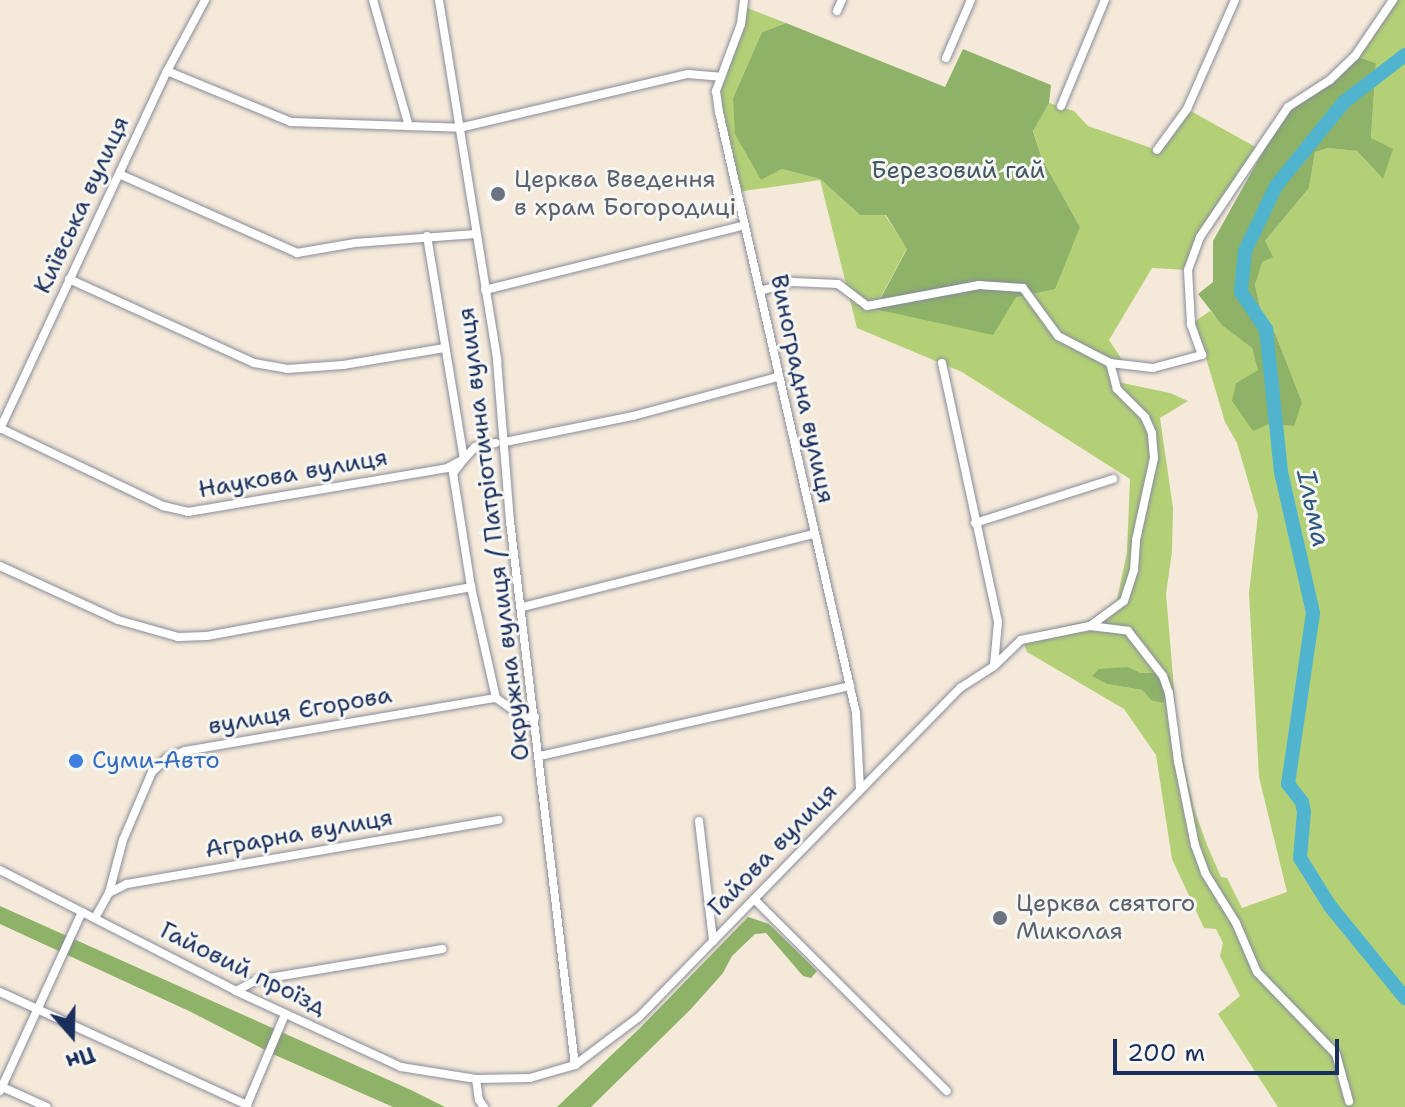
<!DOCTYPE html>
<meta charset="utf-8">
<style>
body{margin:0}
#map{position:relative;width:1405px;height:1107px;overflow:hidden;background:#f5e9d9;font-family:"Shantell Sans",sans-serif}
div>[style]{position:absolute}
.green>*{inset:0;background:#b3d076}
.forest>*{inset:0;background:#8eb267}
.river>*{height:14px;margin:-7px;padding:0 7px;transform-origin:7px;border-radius:7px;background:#50b4ce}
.roads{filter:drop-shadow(0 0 2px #888c9c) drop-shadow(0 0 2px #888c9c)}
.minor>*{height:8px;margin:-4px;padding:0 4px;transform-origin:4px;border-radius:4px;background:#fff}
.dots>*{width:22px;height:22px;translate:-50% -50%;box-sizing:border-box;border:4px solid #f6f6f2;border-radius:50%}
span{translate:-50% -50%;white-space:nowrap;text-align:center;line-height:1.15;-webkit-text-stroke:6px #f6f6f2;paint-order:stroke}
.park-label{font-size:24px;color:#415764}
.worship-label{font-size:24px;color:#5b616d}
.left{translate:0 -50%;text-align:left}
.street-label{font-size:24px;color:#1b2f5e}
.shop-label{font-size:24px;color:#366cbe}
.water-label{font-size:26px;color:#2b5780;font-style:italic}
.north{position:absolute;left:32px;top:995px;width:80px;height:80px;-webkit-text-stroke:6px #f6f6f2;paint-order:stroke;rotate:160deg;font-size:22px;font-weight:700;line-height:32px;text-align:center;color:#1b2f5e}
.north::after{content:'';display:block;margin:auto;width:28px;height:36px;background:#1b2f5e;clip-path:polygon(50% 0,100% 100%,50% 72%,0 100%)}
.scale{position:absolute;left:1113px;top:1039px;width:226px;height:36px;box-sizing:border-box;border:4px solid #1b2f5e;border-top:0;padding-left:10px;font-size:24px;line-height:28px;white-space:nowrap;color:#1b2f5e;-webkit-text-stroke:6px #f6f6f2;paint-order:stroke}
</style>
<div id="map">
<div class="green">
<div style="clip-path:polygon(evenodd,1396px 0,1405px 0,1405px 1107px,1278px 1107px,1218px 1014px,1240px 996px,1220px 956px,1223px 943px,1216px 929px,1204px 928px,1172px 859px,1156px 755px,1124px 709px,1027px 652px,1021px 636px,1090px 620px,1117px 600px,1127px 552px,1130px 479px,962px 372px,857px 328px,820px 180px,737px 192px,719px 112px,720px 77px,745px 7px,786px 23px,762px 32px,733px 98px,761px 180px,782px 169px,820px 179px,860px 215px,885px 215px,907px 248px,875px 308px,1016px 296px,1080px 227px,1042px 159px,1033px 130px,1049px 103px,1074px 111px,1088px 126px,1157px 150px,1187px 109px,1261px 150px,1220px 203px,1188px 270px,1152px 268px,1109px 340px,1125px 364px,1111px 363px,1113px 381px,1170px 393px,1188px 401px,1160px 418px,1173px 508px,1172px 551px,1166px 594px,1178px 736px,1194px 809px,1207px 845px,1221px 877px,1227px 878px,1242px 908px,1287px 892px,1259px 777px,1249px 593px,1258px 515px,1237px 443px,1225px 422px,1206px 358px,1202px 355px,1191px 324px,1210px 311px,1252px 348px,1259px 370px,1236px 383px,1302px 402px,1275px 333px,1261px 312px,1255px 285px,1265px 241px,1309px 188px,1315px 152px,1328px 148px,1357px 151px,1382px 178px,1371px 138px,1376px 63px,1355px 56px,1396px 0,1128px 667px,1141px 673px,1155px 673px,1167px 692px,1151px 700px,1142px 690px,1107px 684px,1128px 667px)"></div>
</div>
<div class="forest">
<div style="clip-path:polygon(786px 23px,945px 87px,963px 49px,1051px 85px,1049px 103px,1033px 131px,1042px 159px,1080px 227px,1055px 289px,1016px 297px,993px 335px,875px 309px,907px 249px,886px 215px,860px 215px,820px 179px,782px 169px,761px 180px,735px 134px,733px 98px,762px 32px)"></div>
<div style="clip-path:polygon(1355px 56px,1376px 63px,1371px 138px,1393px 149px,1383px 179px,1357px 151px,1328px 148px,1315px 152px,1309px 188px,1265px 241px,1273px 257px,1262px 262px,1255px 285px,1261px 312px,1275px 333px,1302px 402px,1294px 426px,1269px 424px,1253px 431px,1232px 401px,1236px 383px,1258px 370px,1252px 348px,1222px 325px,1198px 294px,1213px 282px,1213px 241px,1288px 107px)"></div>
<div style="clip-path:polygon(1128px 667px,1141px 673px,1155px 673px,1167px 692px,1163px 703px,1151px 700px,1142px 690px,1107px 684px,1092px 676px,1099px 669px)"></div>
<div style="clip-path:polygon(0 906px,411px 1090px,445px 1107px,393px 1107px,275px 1055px,189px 1011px,0 924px)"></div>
<div style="clip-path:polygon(748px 917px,769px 924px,817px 971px,811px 978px,803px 976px,766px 933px,755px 934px,732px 956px,723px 973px,690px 1010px,591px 1107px,557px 1107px,641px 1027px)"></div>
</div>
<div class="river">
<div style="left:1405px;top:55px;width:77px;rotate:142.4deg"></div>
<div style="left:1344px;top:102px;width:108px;rotate:129deg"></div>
<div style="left:1276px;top:186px;width:72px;rotate:115.5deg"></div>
<div style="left:1245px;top:251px;width:41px;rotate:95.6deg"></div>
<div style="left:1241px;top:292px;width:45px;rotate:56deg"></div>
<div style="left:1266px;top:329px;width:144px;rotate:84deg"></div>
<div style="left:1281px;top:472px;width:145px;rotate:77.2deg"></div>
<div style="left:1313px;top:613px;width:173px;rotate:98.3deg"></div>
<div style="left:1288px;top:784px;width:23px;rotate:52deg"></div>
<div style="left:1302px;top:802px;width:10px;rotate:79deg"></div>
<div style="left:1304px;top:812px;width:46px;rotate:95deg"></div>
<div style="left:1300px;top:858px;width:57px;rotate:58deg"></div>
<div style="left:1330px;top:906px;width:119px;rotate:50.8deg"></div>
</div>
<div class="roads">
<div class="minor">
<div style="left:373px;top:0;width:131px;rotate:74.1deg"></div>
<div style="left:439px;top:0;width:365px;rotate:80.8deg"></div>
<div style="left:497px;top:360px;width:162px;rotate:85.4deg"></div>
<div style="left:510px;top:521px;width:548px;rotate:83.19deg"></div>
<div style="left:744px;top:0;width:24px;rotate:97deg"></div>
<div style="left:741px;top:24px;width:72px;rotate:110.5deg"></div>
<div style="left:716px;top:91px;width:21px;rotate:82deg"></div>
<div style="left:719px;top:112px;width:616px;rotate:77.16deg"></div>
<div style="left:856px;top:713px;width:76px;rotate:87deg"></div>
<div style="left:837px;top:11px;width:12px;rotate:-66deg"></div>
<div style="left:946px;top:58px;width:63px;rotate:-66.7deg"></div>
<div style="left:167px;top:71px;width:134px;rotate:22.4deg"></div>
<div style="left:291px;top:122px;width:168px;rotate:2deg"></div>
<div style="left:459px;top:128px;width:235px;rotate:-13.3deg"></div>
<div style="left:688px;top:74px;width:32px;rotate:5deg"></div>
<div style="left:1061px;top:106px;width:115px;rotate:-67.5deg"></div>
<div style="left:1157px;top:150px;width:51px;rotate:-53.8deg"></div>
<div style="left:1187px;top:109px;width:119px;rotate:-66.2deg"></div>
<div style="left:119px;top:174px;width:195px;rotate:23.9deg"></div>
<div style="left:297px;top:253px;width:59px;rotate:-9.8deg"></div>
<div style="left:355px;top:243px;width:121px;rotate:-4.3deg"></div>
<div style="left:427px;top:236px;width:226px;rotate:80.6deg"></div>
<div style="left:464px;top:459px;width:18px;rotate:128deg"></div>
<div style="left:453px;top:473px;width:115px;rotate:81deg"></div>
<div style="left:471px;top:587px;width:114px;rotate:77.3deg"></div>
<div style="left:69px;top:279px;width:203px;rotate:24.4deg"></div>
<div style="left:254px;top:363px;width:34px;rotate:10deg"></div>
<div style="left:287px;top:369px;width:56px;rotate:-4.1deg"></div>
<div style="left:343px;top:365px;width:103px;rotate:-9.5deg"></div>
<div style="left:485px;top:290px;width:268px;rotate:-14deg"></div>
<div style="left:760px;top:291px;width:33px;rotate:-16deg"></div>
<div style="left:792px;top:282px;width:46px;rotate:2.5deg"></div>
<div style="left:838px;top:284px;width:36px;rotate:37deg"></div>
<div style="left:867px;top:306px;width:114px;rotate:-10.6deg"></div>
<div style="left:979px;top:285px;width:44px;rotate:3.9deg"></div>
<div style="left:1023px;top:288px;width:59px;rotate:53.9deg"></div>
<div style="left:1058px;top:336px;width:59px;rotate:27.4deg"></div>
<div style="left:942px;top:363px;width:265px;rotate:77.8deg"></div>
<div style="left:998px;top:622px;width:43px;rotate:95.3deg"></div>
<div style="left:0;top:428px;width:181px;rotate:25.6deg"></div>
<div style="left:163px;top:506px;width:26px;rotate:13deg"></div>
<div style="left:188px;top:512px;width:263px;rotate:-9.6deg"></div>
<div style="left:447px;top:468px;width:19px;rotate:-28deg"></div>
<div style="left:464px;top:459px;width:16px;rotate:-47deg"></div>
<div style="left:475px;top:447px;width:21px;rotate:-11deg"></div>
<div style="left:0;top:429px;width:395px;rotate:-65deg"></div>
<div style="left:167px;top:71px;width:81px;rotate:-61.8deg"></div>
<div style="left:505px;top:442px;width:131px;rotate:-11.5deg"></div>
<div style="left:633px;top:416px;width:150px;rotate:-15.1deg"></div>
<div style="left:975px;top:523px;width:145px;rotate:-17.7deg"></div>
<div style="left:0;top:566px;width:130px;rotate:24.6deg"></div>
<div style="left:118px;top:620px;width:62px;rotate:15.8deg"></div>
<div style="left:178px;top:637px;width:29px;rotate:-2deg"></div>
<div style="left:207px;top:636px;width:269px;rotate:-10.5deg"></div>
<div style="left:523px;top:607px;width:300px;rotate:-14.1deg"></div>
<div style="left:1090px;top:626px;width:42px;rotate:-36.3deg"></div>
<div style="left:1124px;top:601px;width:33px;rotate:-72deg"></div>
<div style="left:1134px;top:570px;width:30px;rotate:-86deg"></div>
<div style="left:1136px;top:540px;width:84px;rotate:-77.6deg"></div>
<div style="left:1154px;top:458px;width:25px;rotate:-95deg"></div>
<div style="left:1152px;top:433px;width:17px;rotate:-114deg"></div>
<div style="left:1145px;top:417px;width:40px;rotate:-135deg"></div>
<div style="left:1117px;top:389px;width:27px;rotate:-105deg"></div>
<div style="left:1110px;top:363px;width:43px;rotate:6.6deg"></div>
<div style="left:1153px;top:368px;width:51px;rotate:-14.9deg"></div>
<div style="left:1202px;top:355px;width:33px;rotate:-110deg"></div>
<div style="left:1191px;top:324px;width:54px;rotate:-93.2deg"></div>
<div style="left:1188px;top:270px;width:35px;rotate:-70deg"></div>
<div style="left:1200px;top:237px;width:157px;rotate:-55.9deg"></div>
<div style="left:1288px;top:107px;width:50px;rotate:-32.7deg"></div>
<div style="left:1330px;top:80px;width:35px;rotate:-44deg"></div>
<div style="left:1355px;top:56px;width:68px;rotate:-55.8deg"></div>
<div style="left:540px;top:756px;width:318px;rotate:-12.7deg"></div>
<div style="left:699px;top:821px;width:121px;rotate:83.3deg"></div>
<div style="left:0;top:870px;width:265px;rotate:27.1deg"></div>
<div style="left:236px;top:991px;width:182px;rotate:24.7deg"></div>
<div style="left:401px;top:1067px;width:76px;rotate:9.1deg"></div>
<div style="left:476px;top:1079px;width:54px;rotate:-1.1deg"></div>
<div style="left:530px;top:1078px;width:47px;rotate:-16.1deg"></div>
<div style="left:575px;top:1065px;width:80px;rotate:-36.9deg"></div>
<div style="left:639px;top:1017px;width:460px;rotate:-45.7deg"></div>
<div style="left:960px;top:688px;width:40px;rotate:-32.9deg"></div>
<div style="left:994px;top:666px;width:37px;rotate:-44deg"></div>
<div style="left:1021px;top:640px;width:70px;rotate:-11.5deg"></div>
<div style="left:1090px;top:626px;width:38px;rotate:7deg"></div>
<div style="left:1128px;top:631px;width:57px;rotate:52.1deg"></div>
<div style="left:1163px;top:676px;width:18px;rotate:71deg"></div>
<div style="left:1169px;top:693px;width:69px;rotate:82.5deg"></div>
<div style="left:1178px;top:761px;width:86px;rotate:78.6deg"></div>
<div style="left:1195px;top:845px;width:30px;rotate:70deg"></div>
<div style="left:1205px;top:873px;width:59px;rotate:58.2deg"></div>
<div style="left:1236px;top:923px;width:53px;rotate:66.8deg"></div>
<div style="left:1257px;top:972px;width:114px;rotate:46.1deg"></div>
<div style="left:1336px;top:1054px;width:49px;rotate:74.5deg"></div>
<div style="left:109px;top:893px;width:20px;rotate:-27deg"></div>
<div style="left:127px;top:884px;width:377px;rotate:-9.8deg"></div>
<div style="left:754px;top:899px;width:272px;rotate:44.9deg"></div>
<div style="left:95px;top:918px;width:29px;rotate:-61deg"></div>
<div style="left:109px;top:893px;width:55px;rotate:-75.2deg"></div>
<div style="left:123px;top:840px;width:74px;rotate:-66.9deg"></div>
<div style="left:152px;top:772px;width:21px;rotate:-43deg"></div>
<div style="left:167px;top:758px;width:19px;rotate:-21deg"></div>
<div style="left:185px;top:751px;width:315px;rotate:-9.7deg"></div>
<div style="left:496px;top:698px;width:33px;rotate:35deg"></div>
<div style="left:523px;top:717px;width:12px"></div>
<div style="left:236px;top:991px;width:24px;rotate:-28deg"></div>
<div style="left:257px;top:980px;width:188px;rotate:-9.5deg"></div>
<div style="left:0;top:992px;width:272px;rotate:24.6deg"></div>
<div style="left:476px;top:1079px;width:21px;rotate:82deg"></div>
<div style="left:479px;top:1100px;width:9px;rotate:54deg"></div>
<div style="left:0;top:1086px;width:51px;rotate:24.1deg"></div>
<div style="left:0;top:1091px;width:197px;rotate:-65.4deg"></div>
<div style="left:246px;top:1107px;width:101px;rotate:-67.2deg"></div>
</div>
</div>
<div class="dots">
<div style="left:498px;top:194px;background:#6b7280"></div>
<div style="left:76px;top:761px;background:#3f7fe0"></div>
<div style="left:1000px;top:918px;background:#6b7280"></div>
</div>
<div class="park-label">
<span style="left:958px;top:171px">Березовий гай</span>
</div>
<div class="worship-label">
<span class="left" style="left:514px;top:194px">Церква Введення<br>в храм Богородиці</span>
<span class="left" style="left:1016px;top:918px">Церква святого<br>Миколая</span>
</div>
<div class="street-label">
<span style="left:82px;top:205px;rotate:-65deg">Київська вулиця</span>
<span style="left:802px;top:389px;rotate:78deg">Виноградна вулиця</span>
<span style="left:293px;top:474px;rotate:-10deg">Наукова вулиця</span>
<span style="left:494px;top:534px;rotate:-97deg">Окружна вулиця / Патріотична вулиця</span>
<span style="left:300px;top:711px;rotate:-10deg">вулиця Єгорова</span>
<span style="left:299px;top:834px;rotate:-10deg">Аграрна вулиця</span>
<span style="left:773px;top:850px;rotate:-46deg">Гайова вулиця</span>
<span style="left:243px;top:969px;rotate:26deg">Гайовий проїзд</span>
</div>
<div class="shop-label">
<span class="left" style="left:92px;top:761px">Суми-Авто</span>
</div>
<div class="water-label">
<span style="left:1314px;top:508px;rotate:78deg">Ільма</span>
</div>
<div class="north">Пн</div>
<div class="scale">200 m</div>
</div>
